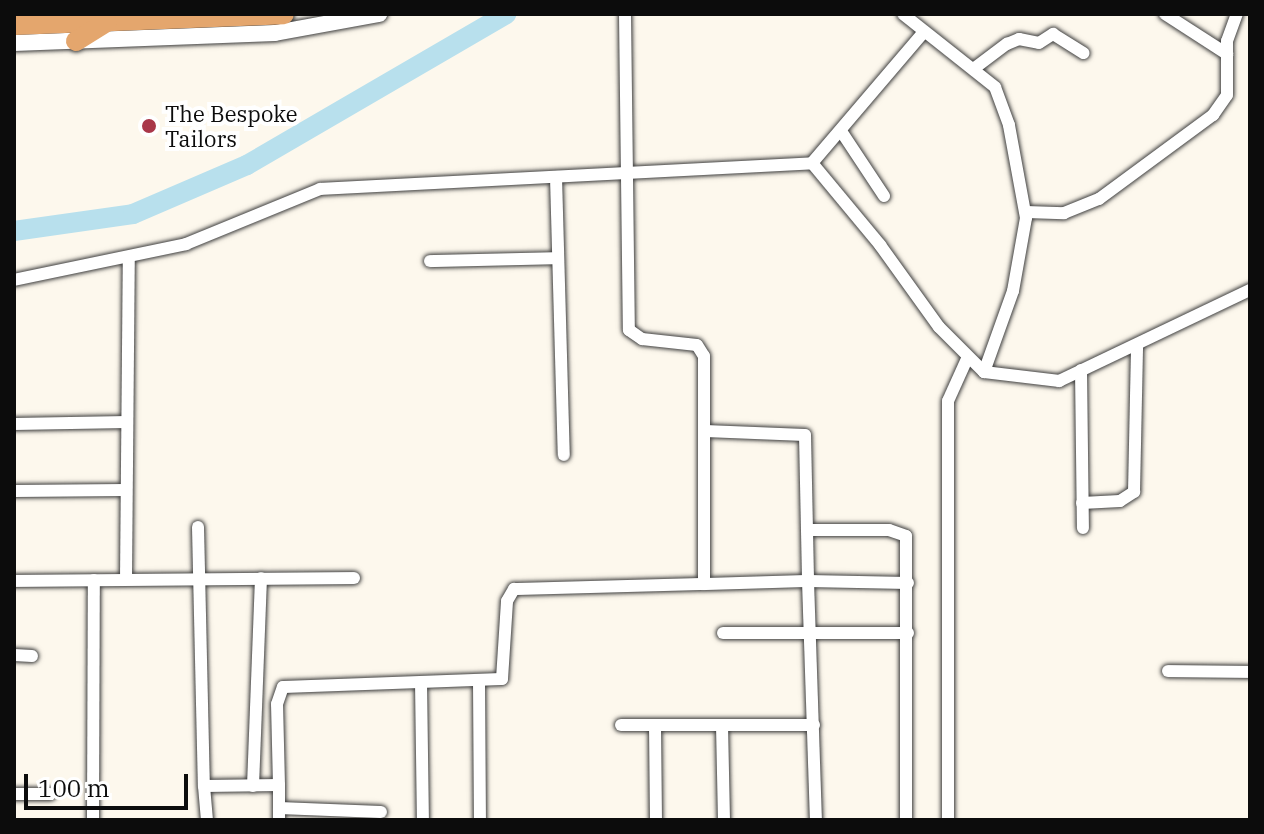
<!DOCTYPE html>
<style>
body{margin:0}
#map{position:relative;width:1264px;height:834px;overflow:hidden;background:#fdf8ed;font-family:"IBM Plex Serif",serif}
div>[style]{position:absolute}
.river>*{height:20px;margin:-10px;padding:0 10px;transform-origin:10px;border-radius:10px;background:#b8e0ed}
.roads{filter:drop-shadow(0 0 2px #3f3f3f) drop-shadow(0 0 2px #3f3f3f)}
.minor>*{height:12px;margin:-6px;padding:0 6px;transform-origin:6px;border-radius:6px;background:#fff}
.tertiary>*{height:16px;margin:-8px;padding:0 8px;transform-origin:8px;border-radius:8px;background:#fff}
.trunk>*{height:20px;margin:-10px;padding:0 10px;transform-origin:10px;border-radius:10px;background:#e4a66d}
.dots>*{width:22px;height:22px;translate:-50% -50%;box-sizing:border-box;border:4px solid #fff;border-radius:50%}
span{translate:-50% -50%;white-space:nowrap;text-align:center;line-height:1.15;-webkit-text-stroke:8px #fff;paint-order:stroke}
.poi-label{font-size:22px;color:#0c0c0c}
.left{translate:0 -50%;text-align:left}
.frame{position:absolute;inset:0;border:16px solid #0c0c0c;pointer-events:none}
.scale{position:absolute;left:24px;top:774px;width:164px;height:36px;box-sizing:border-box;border:4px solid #0c0c0c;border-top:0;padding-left:10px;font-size:24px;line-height:28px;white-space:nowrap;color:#0c0c0c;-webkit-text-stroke:6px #fff;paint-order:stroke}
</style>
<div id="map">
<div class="river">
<div style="left:14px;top:231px;width:120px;rotate:-8.1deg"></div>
<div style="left:133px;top:214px;width:124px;rotate:-23.3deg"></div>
<div style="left:247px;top:165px;width:300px;rotate:-30.2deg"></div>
</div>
<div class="roads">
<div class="minor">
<div style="left:625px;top:14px;width:316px;rotate:89.3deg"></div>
<div style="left:629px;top:330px;width:16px;rotate:35deg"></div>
<div style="left:642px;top:339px;width:55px;rotate:6.2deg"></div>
<div style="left:697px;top:345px;width:13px;rotate:58deg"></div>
<div style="left:704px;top:356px;width:228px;rotate:90deg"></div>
<div style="left:704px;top:584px;width:104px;rotate:-1.7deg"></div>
<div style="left:808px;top:581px;width:239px;rotate:88.1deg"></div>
<div style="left:1165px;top:14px;width:74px;rotate:32.8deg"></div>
<div style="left:976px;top:67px;width:39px;rotate:-37deg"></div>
<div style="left:1007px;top:44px;width:13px;rotate:-23deg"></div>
<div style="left:1019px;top:39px;width:20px;rotate:11deg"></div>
<div style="left:1039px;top:43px;width:17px;rotate:-33deg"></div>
<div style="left:1053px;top:34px;width:36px;rotate:32deg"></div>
<div style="left:841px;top:131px;width:78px;rotate:56.5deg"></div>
<div style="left:812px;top:163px;width:171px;rotate:-49.5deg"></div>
<div style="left:556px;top:177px;width:278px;rotate:88.4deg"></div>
<div style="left:1026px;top:212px;width:38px;rotate:2deg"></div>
<div style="left:1064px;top:213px;width:38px;rotate:-22deg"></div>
<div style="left:1099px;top:199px;width:142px;rotate:-36.4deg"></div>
<div style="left:1213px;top:115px;width:24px;rotate:-55deg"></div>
<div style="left:1227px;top:95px;width:54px;rotate:-90deg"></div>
<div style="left:1227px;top:41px;width:29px;rotate:-70deg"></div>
<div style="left:430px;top:261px;width:128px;rotate:-1.3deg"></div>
<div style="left:14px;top:280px;width:176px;rotate:-11.8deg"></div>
<div style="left:186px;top:244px;width:145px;rotate:-22.3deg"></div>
<div style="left:320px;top:189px;width:493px;rotate:-3deg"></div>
<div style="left:812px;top:163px;width:107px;rotate:50.3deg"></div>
<div style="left:880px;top:245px;width:101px;rotate:54.3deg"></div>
<div style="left:939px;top:327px;width:64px;rotate:45deg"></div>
<div style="left:984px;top:372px;width:86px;rotate:-70.3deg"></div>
<div style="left:1013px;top:291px;width:74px;rotate:-79.9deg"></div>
<div style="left:1026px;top:218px;width:95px;rotate:-100.4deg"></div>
<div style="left:1009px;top:125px;width:40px;rotate:-110.2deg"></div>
<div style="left:995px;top:87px;width:117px;rotate:-141.6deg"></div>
<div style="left:1081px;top:370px;width:158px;rotate:89.3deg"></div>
<div style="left:984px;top:372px;width:76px;rotate:6.8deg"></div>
<div style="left:1059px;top:381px;width:212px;rotate:-25.5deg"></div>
<div style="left:14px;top:424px;width:113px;rotate:-1deg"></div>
<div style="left:705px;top:431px;width:100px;rotate:2.3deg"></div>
<div style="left:805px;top:435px;width:146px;rotate:88.8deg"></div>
<div style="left:808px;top:581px;width:100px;rotate:1.1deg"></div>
<div style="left:14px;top:491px;width:111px;rotate:-0.5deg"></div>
<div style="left:1082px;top:503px;width:38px;rotate:-3deg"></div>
<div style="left:1120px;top:501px;width:17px;rotate:-33deg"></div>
<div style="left:1134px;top:492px;width:147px;rotate:-88.8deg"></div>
<div style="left:198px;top:527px;width:259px;rotate:88.7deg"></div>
<div style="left:204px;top:786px;width:75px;rotate:-0.8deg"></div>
<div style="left:279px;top:785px;width:81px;rotate:-91.4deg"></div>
<div style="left:277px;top:704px;width:18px;rotate:-71deg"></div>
<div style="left:283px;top:687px;width:219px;rotate:-2.1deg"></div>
<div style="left:502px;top:679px;width:78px;rotate:-86.3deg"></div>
<div style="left:507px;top:601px;width:14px;rotate:-60deg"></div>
<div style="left:514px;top:589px;width:190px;rotate:-1.5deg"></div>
<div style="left:808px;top:530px;width:81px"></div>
<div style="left:889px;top:530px;width:18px;rotate:19deg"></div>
<div style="left:906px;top:536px;width:284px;rotate:90deg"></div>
<div style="left:126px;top:579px;width:322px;rotate:-89.5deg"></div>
<div style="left:14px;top:581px;width:340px;rotate:-0.5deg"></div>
<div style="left:723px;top:633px;width:185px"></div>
<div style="left:14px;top:655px;width:18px;rotate:3deg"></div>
<div style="left:1168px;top:671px;width:82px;rotate:0.7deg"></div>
<div style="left:421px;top:682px;width:138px;rotate:89.2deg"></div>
<div style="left:479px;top:682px;width:138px;rotate:89.6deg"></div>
<div style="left:621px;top:725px;width:193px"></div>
<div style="left:655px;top:725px;width:95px;rotate:89.4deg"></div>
<div style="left:722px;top:725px;width:95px;rotate:88.8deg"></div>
<div style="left:279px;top:785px;width:35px;rotate:90deg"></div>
<div style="left:204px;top:786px;width:34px;rotate:85deg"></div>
<div style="left:253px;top:786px;width:208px;rotate:-87.8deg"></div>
<div style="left:14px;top:794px;width:36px"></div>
<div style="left:279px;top:808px;width:102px;rotate:2.2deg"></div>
<div style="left:93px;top:820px;width:240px;rotate:-89.8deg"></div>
<div style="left:948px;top:820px;width:419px;rotate:-90deg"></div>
<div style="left:948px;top:401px;width:46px;rotate:-65.7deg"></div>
</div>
<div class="tertiary">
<div style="left:14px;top:43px;width:261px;rotate:-2.2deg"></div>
<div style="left:275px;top:33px;width:106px;rotate:-10.4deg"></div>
</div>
<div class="trunk">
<div style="left:14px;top:25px;width:270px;rotate:-2.3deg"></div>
<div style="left:76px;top:41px;width:36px;rotate:-32deg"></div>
</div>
</div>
<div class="dots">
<div style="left:149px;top:126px;background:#a93749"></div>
</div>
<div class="poi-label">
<span class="left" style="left:165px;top:126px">The Bespoke<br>Tailors</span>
</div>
<div class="frame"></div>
<div class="scale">100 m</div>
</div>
